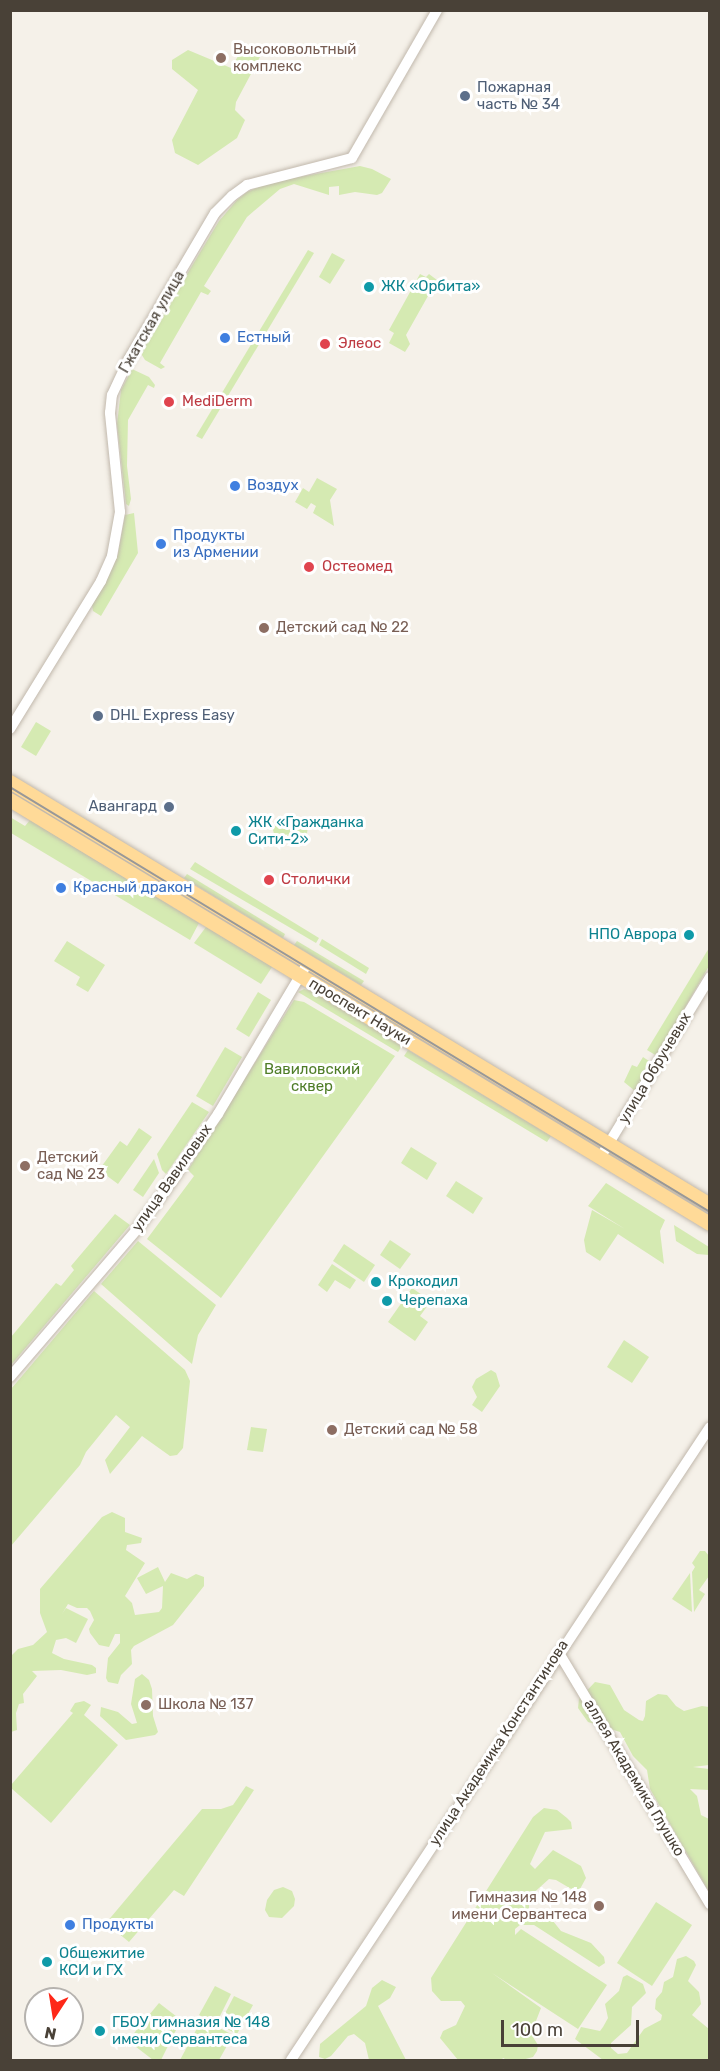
<!DOCTYPE html>
<meta charset="utf-8">
<style>
body{margin:0}
#map{position:relative;width:720px;height:2071px;overflow:hidden;background:#f5f1e9;font-family:Rubik,sans-serif}
div>[style]{position:absolute}
.green>*{inset:0;background:#d5eab2}
.roads{filter:drop-shadow(0 0 2px #c1b8ac) drop-shadow(0 0 2px #c1b8ac)}
.minor>*{height:10px;margin:-5px;padding:0 5px;transform-origin:5px;border-radius:5px;background:#fff}
.major>*{height:14px;margin:-7px;padding:0 7px;transform-origin:7px;border-radius:7px;background:#ffda98}
.tram>*{height:1.5px;margin:-0.75px;padding:0 0.75px;transform-origin:0.75px;border-radius:0.75px;background:#989898}
.dots>*{width:16px;height:16px;translate:-50% -50%;box-sizing:border-box;border:3px solid #fff;border-radius:50%}
span{translate:-50% -50%;white-space:nowrap;text-align:center;line-height:1.15;-webkit-text-stroke:6px #fff;paint-order:stroke}
.education-label{font-size:15px;color:#785e54}
.left{translate:0 -50%;text-align:left}
.right{translate:-100% -50%;text-align:right}
.service-label{font-size:15px;color:#4e5e75}
.culture-label{font-size:15px;color:#0d838f}
.street-label{font-size:15px;color:#494137}
.shop-label{font-size:15px;color:#366cbe}
.health-label{font-size:15px;color:#be3a42}
.park-label{font-size:15px;color:#4f7d28}
.frame{position:absolute;inset:0;border:12px solid #494137;pointer-events:none}
.north{position:absolute;left:24px;top:1987px;width:60px;height:60px;box-sizing:border-box;background:#fff;border:2px solid #b6b3af;border-radius:50%;rotate:192deg;font-size:16px;font-weight:700;line-height:24px;text-align:center;color:#494137}
.north::after{content:'';display:block;margin:auto;width:21px;height:27px;background:#fe2818;clip-path:polygon(50% 0,100% 100%,50% 72%,0 100%)}
.scale{position:absolute;left:501px;top:2020px;width:138px;height:27px;box-sizing:border-box;border:3px solid #494137;border-top:0;padding-left:8px;font-size:18px;line-height:21px;white-space:nowrap;color:#494137;-webkit-text-stroke:4px #fff;paint-order:stroke}
</style>
<div id="map">
<div class="green">
<div style="clip-path:polygon(244px 46px,260px 57px,236px 102px,235px 110px,245px 120px,237px 138px,198px 165px,175px 153px,172px 140px,198px 90px,172px 69px,172px 60px,188px 50px,231px 68px)"></div>
<div style="clip-path:polygon(360px 166px,372px 169px,391px 179px,382px 193px,377px 195px,355px 192px,339px 195px,339px 186px,329px 187px,329px 195px,294px 184px,280px 189px,247px 217px,204px 286px,211px 291px,208px 295px,201px 292px,160px 363px,165px 367px,161px 369px,145px 360px,140px 352px,219px 221px,237px 200px,247px 192px,271px 182px)"></div>
<div style="clip-path:polygon(308px 250px,314px 253px,202px 439px,196px 436px)"></div>
<div style="clip-path:polygon(332px 253px,345px 260px,330px 284px,319px 277px)"></div>
<div style="clip-path:polygon(420px 274px,426px 277px,429px 274px,437px 280px,406px 335px,410px 344px,405px 352px,389px 343px,394px 333px,389px 330px)"></div>
<div style="clip-path:polygon(132px 369px,149px 377px,155px 385px,154px 388px,148px 385px,128px 420px,127px 466px,131px 499px,129px 506px,126px 504px,117px 424px,121px 390px)"></div>
<div style="clip-path:polygon(317px 478px,337px 489px,330px 500px,334px 526px,313px 513px,316px 506px,311px 503px,307px 509px,295px 502px,303px 488px,309px 492px)"></div>
<div style="clip-path:polygon(134px 513px,138px 553px,101px 616px,93px 611px,92px 605px,118px 554px,125px 515px)"></div>
<div style="clip-path:polygon(36px 722px,51px 731px,36px 756px,21px 747px)"></div>
<div style="clip-path:polygon(10px 817px,25px 826px,30px 820px,199px 923px,190px 940px,11px 833px)"></div>
<div style="clip-path:polygon(297px 820px,308px 827px,306px 839px,282px 843px,276px 841px,273px 830px,277px 823px)"></div>
<div style="clip-path:polygon(195px 862px,319px 938px,316px 943px,190px 869px)"></div>
<div style="clip-path:polygon(187px 874px,285px 934px,283px 938px,184px 878px)"></div>
<div style="clip-path:polygon(206px 927px,272px 967px,261px 984px,194px 943px)"></div>
<div style="clip-path:polygon(322px 939px,369px 968px,366px 974px,319px 945px)"></div>
<div style="clip-path:polygon(67px 941px,105px 965px,88px 992px,76px 985px,80px 977px,54px 961px)"></div>
<div style="clip-path:polygon(297px 941px,364px 981px,361px 985px,294px 945px)"></div>
<div style="clip-path:polygon(709px 948px,709px 966px,657px 1056px,647px 1050px)"></div>
<div style="clip-path:polygon(304px 989px,311px 991px,402px 1046px,398px 1052px,298px 992px)"></div>
<div style="clip-path:polygon(258px 992px,271px 1000px,249px 1037px,236px 1029px)"></div>
<div style="clip-path:polygon(294px 1000px,304px 1002px,395px 1056px,221px 1298px,147px 1239px,194px 1176px,188px 1170px)"></div>
<div style="clip-path:polygon(225px 1047px,242px 1057px,213px 1106px,196px 1096px)"></div>
<div style="clip-path:polygon(408px 1050px,551px 1136px,547px 1142px,404px 1056px)"></div>
<div style="clip-path:polygon(643px 1057px,652px 1063px,635px 1091px,624px 1082px,632px 1065px,637px 1067px)"></div>
<div style="clip-path:polygon(192px 1102px,209px 1112px,166px 1174px,162px 1170px,157px 1154px)"></div>
<div style="clip-path:polygon(139px 1128px,152px 1137px,118px 1184px,99px 1170px,120px 1141px,127px 1146px)"></div>
<div style="clip-path:polygon(411px 1147px,437px 1163px,427px 1180px,401px 1163px)"></div>
<div style="clip-path:polygon(154px 1159px,159px 1173px,143px 1197px,133px 1190px)"></div>
<div style="clip-path:polygon(456px 1181px,483px 1198px,473px 1214px,446px 1196px)"></div>
<div style="clip-path:polygon(606px 1183px,665px 1220px,660px 1231px,664px 1264px,618px 1234px,600px 1261px,586px 1252px,584px 1240px,592px 1210px,625px 1229px,588px 1206px)"></div>
<div style="clip-path:polygon(115px 1214px,130px 1225px,11px 1365px,11px 1337px,56px 1283px,61px 1286px,74px 1270px,71px 1266px)"></div>
<div style="clip-path:polygon(674px 1225px,709px 1247px,709px 1255px,697px 1254px,676px 1241px)"></div>
<div style="clip-path:polygon(390px 1240px,411px 1254px,400px 1269px,380px 1255px)"></div>
<div style="clip-path:polygon(138px 1241px,216px 1305px,198px 1335px,192px 1364px,101px 1284px)"></div>
<div style="clip-path:polygon(344px 1244px,375px 1265px,364px 1282px,333px 1261px)"></div>
<div style="clip-path:polygon(332px 1264px,356px 1280px,350px 1289px,335px 1280px,327px 1292px,318px 1285px)"></div>
<div style="clip-path:polygon(412px 1288px,431px 1301px,420px 1316px,428px 1322px,415px 1341px,388px 1322px)"></div>
<div style="clip-path:polygon(94px 1291px,185px 1370px,190px 1381px,183px 1448px,177px 1455px,170px 1456px,142px 1436px,110px 1474px,105px 1460px,130px 1427px,116px 1415px,86px 1452px,80px 1465px,11px 1546px,11px 1389px)"></div>
<div style="clip-path:polygon(624px 1340px,649px 1357px,632px 1383px,607px 1367px)"></div>
<div style="clip-path:polygon(491px 1370px,496px 1373px,500px 1386px,482px 1412px,472px 1405px,477px 1397px,472px 1387px,476px 1379px)"></div>
<div style="clip-path:polygon(251px 1427px,267px 1429px,263px 1452px,247px 1450px)"></div>
<div style="clip-path:polygon(112px 1512px,125px 1518px,125px 1532px,142px 1538px,141px 1543px,127px 1545px,126px 1550px,145px 1563px,125px 1596px,132px 1603px,135px 1615px,159px 1612px,162px 1608px,163px 1586px,146px 1594px,137px 1578px,158px 1567px,165px 1582px,171px 1573px,187px 1579px,196px 1574px,204px 1577px,204px 1586px,173px 1625px,134px 1646px,131px 1650px,132px 1664px,121px 1675px,118px 1684px,108px 1682px,106px 1678px,108px 1658px,120px 1643px,120px 1634px,115px 1634px,109px 1647px,99px 1645px,90px 1633px,89px 1629px,94px 1620px,90px 1611px,87px 1608px,77px 1608px,68px 1604px,62px 1614px,66px 1608px,88px 1619px,76px 1643px,66px 1638px,56px 1640px,52px 1653px,64px 1659px,92px 1665px,96px 1668px,96px 1673px,87px 1675px,61px 1670px,32px 1671px,37px 1676px,23px 1694px,24px 1703px,19px 1704px,16px 1713px,17px 1730px,11px 1732px,11px 1656px,18px 1649px,33px 1645px,47px 1632px,40px 1613px,40px 1589px,102px 1517px)"></div>
<div style="clip-path:polygon(700px 1551px,705px 1551px,709px 1556px,709px 1576px,699px 1590px,705px 1594px,694px 1612px,692px 1572px,695px 1567px,692px 1563px)"></div>
<div style="clip-path:polygon(690px 1573px,692px 1612px,672px 1599px)"></div>
<div style="clip-path:polygon(142px 1674px,149px 1680px,152px 1689px,153px 1716px,158px 1732px,155px 1735px,126px 1740px,100px 1716px,101px 1707px,118px 1712px,132px 1724px,137px 1723px,131px 1704px,135px 1679px)"></div>
<div style="clip-path:polygon(595px 1682px,610px 1685px,624px 1710px,639px 1720px,643px 1721px,645px 1716px,646px 1701px,658px 1694px,667px 1695px,676px 1706px,684px 1711px,702px 1706px,709px 1707px,709px 1765px,693px 1767px,709px 1769px,709px 1790px,690px 1789px,697px 1796px,701px 1815px,709px 1819px,709px 1892px,650px 1789px,647px 1770px,633px 1756px,620px 1732px,588px 1722px,578px 1708px,579px 1699px)"></div>
<div style="clip-path:polygon(84px 1701px,91px 1705px,84px 1715px,118px 1745px,51px 1823px,11px 1788px,11px 1785px,73px 1713px,70px 1711px,75px 1703px)"></div>
<div style="clip-path:polygon(246px 1786px,254px 1790px,184px 1896px,174px 1890px,129px 1942px,106px 1923px,202px 1809px,221px 1809px,233px 1805px)"></div>
<div style="clip-path:polygon(544px 1808px,557px 1810px,567px 1818px,571px 1822px,572px 1829px,545px 1832px,530px 1864px,535px 1869px,553px 1850px,581px 1866px,586px 1878px,580px 1889px,573px 1890px,556px 1880px,549px 1879px,529px 1897px,529px 1909px,549px 1916px,561px 1931px,591px 1943px,604px 1957px,605px 1963px,599px 1967px,534px 1925px,520px 1925px,515px 1929px,515px 1935px,521px 1929px,607px 1985px,578px 2029px,492px 1973px,541px 2008px,531px 2034px,538px 2045px,537px 2051px,533px 2057px,522px 2060px,505px 2060px,504px 2058px,499px 2060px,458px 2060px,440px 2038px,443px 2031px,456px 2025px,465px 2006px,461px 2001px,441px 2001px,432px 1991px,431px 1978px,533px 1817px)"></div>
<div style="clip-path:polygon(283px 1887px,292px 1891px,295px 1899px,294px 1906px,282px 1918px,269px 1917px,265px 1910px,267px 1900px,274px 1890px)"></div>
<div style="clip-path:polygon(656px 1902px,692px 1925px,652px 1986px,617px 1963px)"></div>
<div style="clip-path:polygon(686px 1956px,694px 1961px,696px 1965px,688px 1981px,699px 1992px,701px 2004px,692px 2015px,709px 2029px,709px 2060px,603px 2060px,575px 2039px,581px 2027px,600px 2031px,603px 2027px,608px 2018px,605px 2004px,619px 1991px,623px 1977px,627px 1975px,643px 1984px,646px 1993px,632px 2007px,631px 2025px,611px 2043px,611px 2048px,618px 2054px,627px 2053px,644px 2029px,661px 2020px,662px 2015px,655px 2009px,656px 1999px,662px 1992px,664px 1982px,673px 1977px,677px 1959px)"></div>
<div style="clip-path:polygon(382px 1980px,396px 1987px,390px 1998px,378px 2006px,406px 2060px,369px 2060px,365px 2043px,354px 2034px,348px 2036px,331px 2056px,325px 2059px,319px 2057px,320px 2044px,366px 2006px,372px 1988px)"></div>
<div style="clip-path:polygon(215px 1986px,231px 1994px,216px 2024px,199px 2015px)"></div>
<div style="clip-path:polygon(234px 1996px,253px 2005px,237px 2034px,219px 2025px)"></div>
<div style="clip-path:polygon(159px 2003px,181px 2020px,161px 2060px,153px 2060px,131px 2043px,130px 2038px)"></div>
<div style="clip-path:polygon(202px 2019px,233px 2035px,219px 2060px,180px 2060px)"></div>
</div>
<div class="roads">
<div class="minor">
<div style="left:10px;top:729px;width:174px;rotate:-58.4deg"></div>
<div style="left:101px;top:581px;width:27px;rotate:-66deg"></div>
<div style="left:112px;top:556px;width:45px;rotate:-79.7deg"></div>
<div style="left:120px;top:512px;width:100px;rotate:-95.8deg"></div>
<div style="left:110px;top:413px;width:18px;rotate:-84deg"></div>
<div style="left:112px;top:395px;width:40px;rotate:-65deg"></div>
<div style="left:129px;top:359px;width:169px;rotate:-59.5deg"></div>
<div style="left:215px;top:213px;width:24px;rotate:-45deg"></div>
<div style="left:232px;top:196px;width:19px;rotate:-36deg"></div>
<div style="left:247px;top:185px;width:108px;rotate:-14.4deg"></div>
<div style="left:352px;top:158px;width:171px;rotate:-60.1deg"></div>
<div style="left:600px;top:1158px;width:212px;rotate:-58.7deg"></div>
<div style="left:10px;top:1377px;width:196px;rotate:-49.3deg"></div>
<div style="left:138px;top:1228px;width:44px;rotate:-54.2deg"></div>
<div style="left:164px;top:1192px;width:95px;rotate:-55.3deg"></div>
<div style="left:218px;top:1114px;width:178px;rotate:-59.3deg"></div>
<div style="left:559px;top:1653px;width:293px;rotate:59deg"></div>
<div style="left:291px;top:2060px;width:759px;rotate:-56.5deg"></div>
</div>
<div class="major">
<div style="left:10px;top:782px;width:818px;rotate:31.14deg"></div>
<div style="left:10px;top:800px;width:818px;rotate:31.2deg"></div>
</div>
</div>
<div class="tram">
<div style="left:10px;top:787px;width:819px;rotate:31.26deg"></div>
</div>
<div class="dots">
<div style="left:221px;top:58px;background:#8d6e63"></div>
<div style="left:465px;top:96px;background:#5c6f8a"></div>
<div style="left:369px;top:287px;background:#0f9aa8"></div>
<div style="left:225px;top:338px;background:#3f7fe0"></div>
<div style="left:325px;top:344px;background:#e0444e"></div>
<div style="left:169px;top:402px;background:#e0444e"></div>
<div style="left:235px;top:486px;background:#3f7fe0"></div>
<div style="left:161px;top:544px;background:#3f7fe0"></div>
<div style="left:309px;top:567px;background:#e0444e"></div>
<div style="left:264px;top:628px;background:#8d6e63"></div>
<div style="left:98px;top:716px;background:#5c6f8a"></div>
<div style="left:169px;top:807px;background:#5c6f8a"></div>
<div style="left:236px;top:831px;background:#0f9aa8"></div>
<div style="left:269px;top:880px;background:#e0444e"></div>
<div style="left:61px;top:888px;background:#3f7fe0"></div>
<div style="left:689px;top:935px;background:#0f9aa8"></div>
<div style="left:25px;top:1166px;background:#8d6e63"></div>
<div style="left:376px;top:1282px;background:#0f9aa8"></div>
<div style="left:387px;top:1301px;background:#0f9aa8"></div>
<div style="left:332px;top:1430px;background:#8d6e63"></div>
<div style="left:146px;top:1705px;background:#8d6e63"></div>
<div style="left:599px;top:1906px;background:#8d6e63"></div>
<div style="left:70px;top:1925px;background:#3f7fe0"></div>
<div style="left:47px;top:1962px;background:#0f9aa8"></div>
<div style="left:100px;top:2031px;background:#0f9aa8"></div>
</div>
<div class="education-label">
<span class="left" style="left:233px;top:58px">Высоковольтный<br>комплекc</span>
<span class="left" style="left:276px;top:628px">Детский сад № 22</span>
<span class="left" style="left:37px;top:1166px">Детский<br>сад № 23</span>
<span class="left" style="left:344px;top:1430px">Детский сад № 58</span>
<span class="left" style="left:158px;top:1705px">Школа № 137</span>
<span class="right" style="left:587px;top:1906px">Гимназия № 148<br>имени Сервантеса</span>
</div>
<div class="service-label">
<span class="left" style="left:477px;top:96px">Пожарная<br>часть № 34</span>
<span class="left" style="left:110px;top:716px">DHL Express Easy</span>
<span class="right" style="left:157px;top:807px">Авангард</span>
</div>
<div class="culture-label">
<span class="left" style="left:381px;top:287px">ЖК «Орбита»</span>
<span class="left" style="left:248px;top:831px">ЖК «Гражданка<br>Сити-2»</span>
<span class="right" style="left:677px;top:935px">НПО Аврора</span>
<span class="left" style="left:388px;top:1282px">Крокодил</span>
<span class="left" style="left:399px;top:1301px">Черепаха</span>
<span class="left" style="left:59px;top:1962px">Общежитие<br>КСИ и ГХ</span>
<span class="left" style="left:112px;top:2031px">ГБОУ гимназия № 148<br>имени Сервантеса</span>
</div>
<div class="street-label">
<span style="left:152px;top:322px;rotate:-60deg">Гжатская улица</span>
<span style="left:360px;top:1012px;rotate:31deg">проспект Науки</span>
<span style="left:655px;top:1068px;rotate:-59deg">улица Обручевых</span>
<span style="left:172px;top:1178px;rotate:-55deg">улица Вавиловых</span>
<span style="left:499px;top:1743px;rotate:-57deg">улица Академика Константинова</span>
<span style="left:634px;top:1778px;rotate:59deg">аллея Академика Глушко</span>
</div>
<div class="shop-label">
<span class="left" style="left:237px;top:338px">Естный</span>
<span class="left" style="left:247px;top:486px">Воздух</span>
<span class="left" style="left:173px;top:544px">Продукты<br>из Армении</span>
<span class="left" style="left:73px;top:888px">Красный дракон</span>
<span class="left" style="left:82px;top:1925px">Продукты</span>
</div>
<div class="health-label">
<span class="left" style="left:338px;top:344px">Элеос</span>
<span class="left" style="left:182px;top:402px">MediDerm</span>
<span class="left" style="left:322px;top:567px">Остеомед</span>
<span class="left" style="left:281px;top:880px">Столички</span>
</div>
<div class="park-label">
<span style="left:312px;top:1078px">Вавиловский<br>сквер</span>
</div>
<div class="frame"></div>
<div class="north">N</div>
<div class="scale">100 m</div>
</div>
